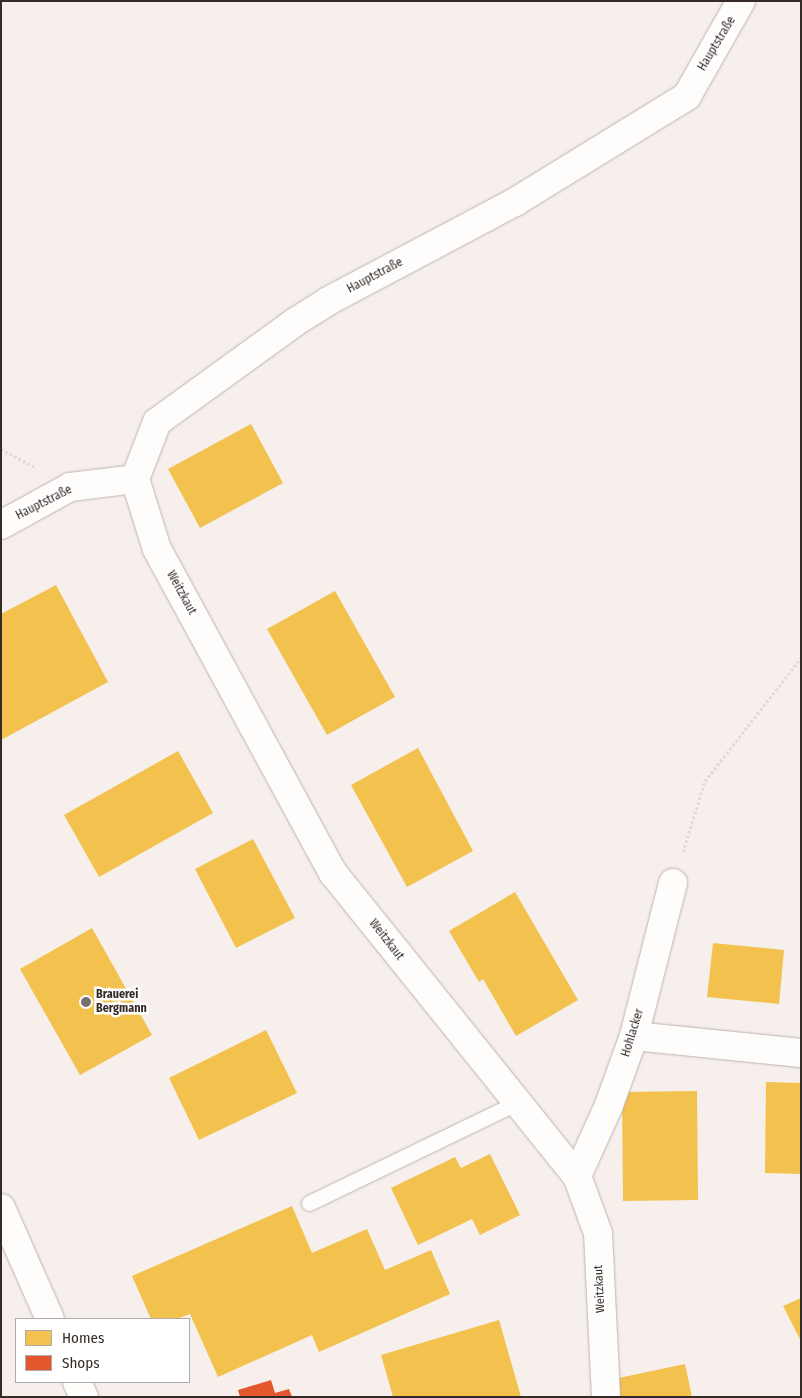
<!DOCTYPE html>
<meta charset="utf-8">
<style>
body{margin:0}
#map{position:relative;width:802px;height:1398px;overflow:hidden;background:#f7efeb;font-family:"Fira Sans Condensed",sans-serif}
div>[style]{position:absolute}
.homes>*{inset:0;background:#f2c14e}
.shops>*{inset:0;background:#e4572e}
.path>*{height:3px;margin-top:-1.5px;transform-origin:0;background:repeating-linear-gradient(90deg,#dddbd9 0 2.5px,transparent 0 5px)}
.roads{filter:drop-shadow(0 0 1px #bcb4b0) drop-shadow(0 0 1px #bcb4b0)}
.service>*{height:15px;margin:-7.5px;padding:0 7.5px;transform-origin:7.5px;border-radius:7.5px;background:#fefdfc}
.minor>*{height:28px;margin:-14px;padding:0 14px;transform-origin:14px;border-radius:14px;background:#fefdfc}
.tertiary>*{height:28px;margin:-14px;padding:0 14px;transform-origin:14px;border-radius:14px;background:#fefdfc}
.secondary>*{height:28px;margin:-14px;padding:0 14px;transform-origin:14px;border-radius:14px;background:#fefdfc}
.dots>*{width:14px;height:14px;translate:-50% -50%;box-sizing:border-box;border:2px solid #fff;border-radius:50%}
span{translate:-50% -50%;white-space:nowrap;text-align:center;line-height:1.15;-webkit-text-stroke:5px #fff;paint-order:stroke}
.street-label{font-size:12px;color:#352b26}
.poi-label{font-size:12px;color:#352b26;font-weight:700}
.left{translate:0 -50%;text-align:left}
.frame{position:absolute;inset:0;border:2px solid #352b26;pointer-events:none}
.legend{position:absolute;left:15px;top:1318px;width:175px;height:65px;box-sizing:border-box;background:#fff;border:1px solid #aeaaa8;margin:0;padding:6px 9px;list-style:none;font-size:15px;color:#352b26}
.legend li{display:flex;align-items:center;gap:10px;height:25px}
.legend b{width:25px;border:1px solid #aeaaa8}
</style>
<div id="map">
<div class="homes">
<div style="clip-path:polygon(251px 424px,283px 483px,200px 528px,168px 469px)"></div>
<div style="clip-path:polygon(56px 585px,108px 682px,1px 740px,1px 614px)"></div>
<div style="clip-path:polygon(335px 591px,395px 697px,327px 735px,267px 629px)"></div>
<div style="clip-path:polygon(418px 748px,473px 851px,407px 887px,351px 785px)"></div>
<div style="clip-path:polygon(178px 751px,213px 813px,99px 877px,64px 815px)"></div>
<div style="clip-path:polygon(253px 839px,295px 918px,236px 948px,195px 869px)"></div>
<div style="clip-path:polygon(515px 892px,578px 1000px,516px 1036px,483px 979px,479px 982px,449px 931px)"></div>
<div style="clip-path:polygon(92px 928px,152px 1035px,80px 1075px,20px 969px)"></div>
<div style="clip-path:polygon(713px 943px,784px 950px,779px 1004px,707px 997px)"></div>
<div style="clip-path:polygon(266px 1030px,297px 1093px,199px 1140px,169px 1078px)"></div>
<div style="clip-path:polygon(766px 1082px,801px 1083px,801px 1174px,765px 1173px)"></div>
<div style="clip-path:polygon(697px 1091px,698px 1200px,623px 1201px,622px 1092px)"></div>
<div style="clip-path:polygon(490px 1154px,520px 1215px,480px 1235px,472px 1219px,418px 1245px,391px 1188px,455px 1157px,461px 1168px)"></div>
<div style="clip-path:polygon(292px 1206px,312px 1253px,367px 1229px,385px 1270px,431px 1250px,450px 1294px,319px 1352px,312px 1335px,218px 1377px,190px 1314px,177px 1319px,151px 1319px,132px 1276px)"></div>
<div style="clip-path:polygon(801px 1298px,801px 1341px,783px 1306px)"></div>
<div style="clip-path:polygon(499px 1320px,521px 1397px,393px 1397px,381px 1355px)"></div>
<div style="clip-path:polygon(685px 1364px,692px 1397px,617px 1397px,614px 1379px)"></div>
</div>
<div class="shops">
<div style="clip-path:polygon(271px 1380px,275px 1393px,289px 1389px,292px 1397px,240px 1397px,238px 1390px)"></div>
</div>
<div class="path">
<div style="left:1px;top:449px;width:40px;rotate:28deg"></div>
<div style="left:683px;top:852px;width:74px;rotate:-72.8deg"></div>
<div style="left:705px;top:781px;width:156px;rotate:-52deg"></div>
</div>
<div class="roads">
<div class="service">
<div style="left:309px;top:1203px;width:230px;rotate:-25.8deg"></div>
</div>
<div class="minor">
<div style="left:1px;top:525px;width:79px;rotate:-28.8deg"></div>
<div style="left:70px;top:487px;width:65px;rotate:-7deg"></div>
<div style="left:135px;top:479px;width:73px;rotate:72.6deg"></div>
<div style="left:157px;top:549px;width:369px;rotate:61.5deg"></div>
<div style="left:333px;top:873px;width:389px;rotate:51.2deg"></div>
<div style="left:577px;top:1176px;width:61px;rotate:69.8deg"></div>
<div style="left:598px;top:1233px;width:164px;rotate:87.2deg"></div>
<div style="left:634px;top:1036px;width:168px;rotate:5.8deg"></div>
<div style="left:577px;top:1176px;width:78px;rotate:-65.7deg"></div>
<div style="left:609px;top:1105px;width:73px;rotate:-70.1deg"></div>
<div style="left:634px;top:1036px;width:158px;rotate:-75.7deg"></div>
</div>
<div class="tertiary">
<div style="left:135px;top:479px;width:61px;rotate:-68.9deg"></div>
<div style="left:157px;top:422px;width:170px;rotate:-35.9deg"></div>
<div style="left:295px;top:322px;width:39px;rotate:-32deg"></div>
<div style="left:328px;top:301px;width:212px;rotate:-27.9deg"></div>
<div style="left:515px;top:202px;width:202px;rotate:-31.6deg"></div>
<div style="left:687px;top:96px;width:109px;rotate:-60.4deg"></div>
</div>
<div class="secondary">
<div style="left:1px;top:1208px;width:121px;rotate:66.2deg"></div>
<div style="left:77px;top:1382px;width:17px;rotate:65deg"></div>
</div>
</div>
<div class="dots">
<div style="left:86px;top:1002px;background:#79706b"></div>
</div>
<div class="street-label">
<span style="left:717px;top:44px;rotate:-59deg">Hauptstraße</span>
<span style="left:375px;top:276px;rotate:-28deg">Hauptstraße</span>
<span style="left:44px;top:503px;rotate:-27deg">Hauptstraße</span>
<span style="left:181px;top:593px;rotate:61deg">Weitzkaut</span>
<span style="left:386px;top:940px;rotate:52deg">Weitzkaut</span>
<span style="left:633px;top:1033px;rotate:-73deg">Hohlacker</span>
<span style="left:600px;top:1289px;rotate:-93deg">Weitzkaut</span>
</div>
<div class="poi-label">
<span class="left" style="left:96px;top:1002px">Brauerei<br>Bergmann</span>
</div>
<div class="frame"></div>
<ul class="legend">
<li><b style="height:14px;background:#f2c14e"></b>Homes</li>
<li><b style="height:14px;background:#e4572e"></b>Shops</li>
</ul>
</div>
